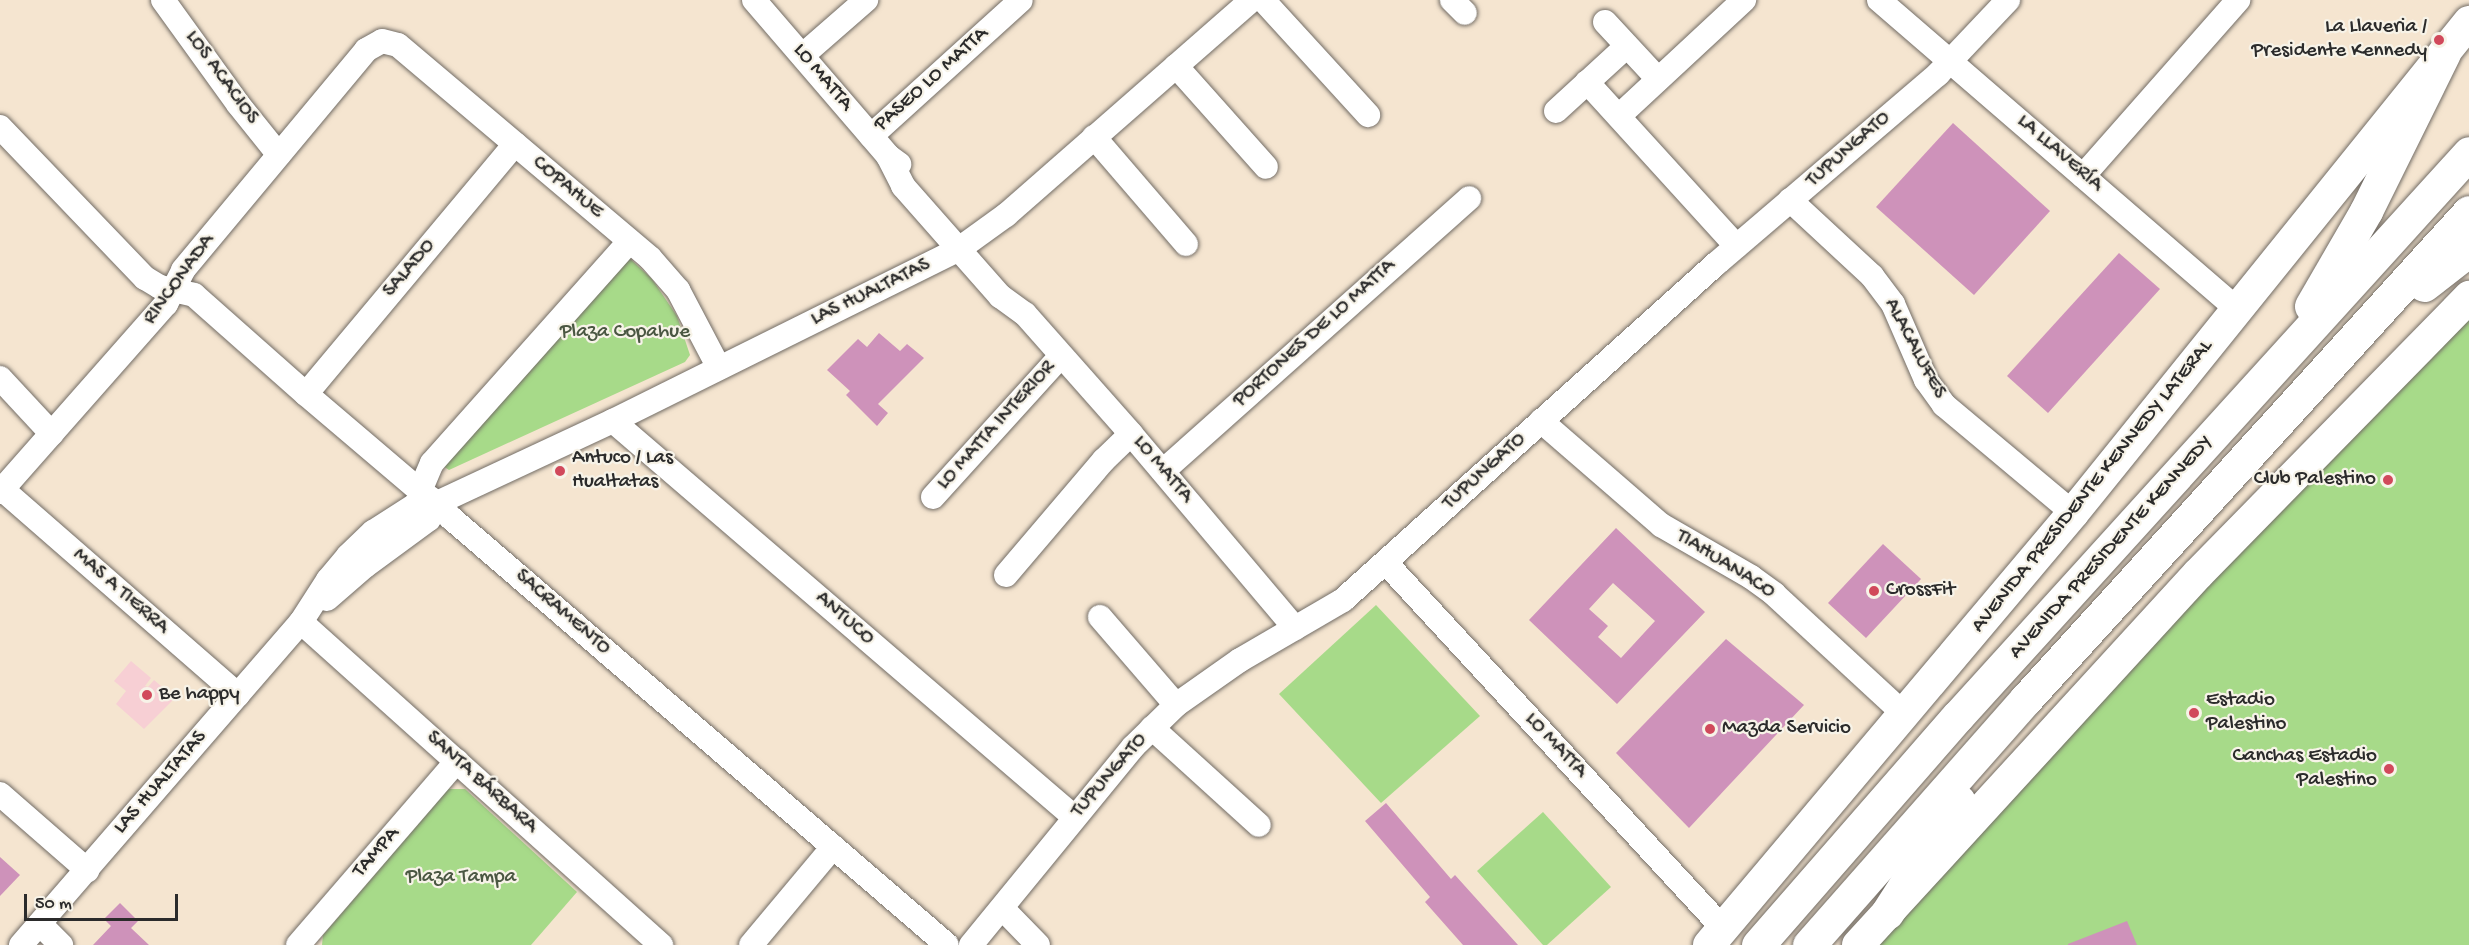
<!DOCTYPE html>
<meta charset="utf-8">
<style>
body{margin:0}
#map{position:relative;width:2469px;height:945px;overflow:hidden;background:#f5e5d0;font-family:"Gochi Hand",sans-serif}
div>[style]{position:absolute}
.built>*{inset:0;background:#f7cfd4}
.green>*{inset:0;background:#a7da89}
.building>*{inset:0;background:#ce92ba}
.roads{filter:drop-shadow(0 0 2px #726c65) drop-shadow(0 0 2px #726c65)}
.minor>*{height:24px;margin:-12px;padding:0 12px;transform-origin:12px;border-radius:12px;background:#fff}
.major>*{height:32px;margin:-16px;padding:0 16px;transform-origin:16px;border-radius:16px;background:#fff}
.highway>*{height:33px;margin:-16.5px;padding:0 16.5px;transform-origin:16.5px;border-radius:16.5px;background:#fff}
.dots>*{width:16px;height:16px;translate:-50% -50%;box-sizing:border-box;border:3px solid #f7f3e8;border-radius:50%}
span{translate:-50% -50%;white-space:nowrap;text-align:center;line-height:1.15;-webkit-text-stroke:4.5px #f7f3e8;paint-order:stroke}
.poi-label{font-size:21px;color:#2b2b2b}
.right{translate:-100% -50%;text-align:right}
.left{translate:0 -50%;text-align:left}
.street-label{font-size:21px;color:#2b2b2b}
.park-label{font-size:21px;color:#4a5742}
.scale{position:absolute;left:24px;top:894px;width:154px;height:27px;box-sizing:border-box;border:3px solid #2b2b2b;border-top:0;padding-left:8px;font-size:18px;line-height:21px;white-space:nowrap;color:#2b2b2b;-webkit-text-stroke:4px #f7f3e8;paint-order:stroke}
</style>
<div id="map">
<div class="built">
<div style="clip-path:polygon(131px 661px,151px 678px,145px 686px,148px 687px,154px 680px,175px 698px,144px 729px,116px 704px,126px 691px,114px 681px)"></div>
</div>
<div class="green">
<div style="clip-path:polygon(625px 254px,652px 279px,677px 316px,690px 355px,685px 362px,449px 470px,440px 464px)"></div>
<div style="clip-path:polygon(2469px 315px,2469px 945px,1868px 945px,2144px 646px)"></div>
<div style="clip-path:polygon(1376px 605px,1480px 716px,1381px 803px,1279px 694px)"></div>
<div style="clip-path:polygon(448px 789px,465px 789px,577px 892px,531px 945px,322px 945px,323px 935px)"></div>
<div style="clip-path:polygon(1543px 812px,1611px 887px,1547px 945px,1543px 945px,1477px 871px)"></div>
</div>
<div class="building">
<div style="clip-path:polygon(1953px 123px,2050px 211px,1974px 295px,1876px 207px)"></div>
<div style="clip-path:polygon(2119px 253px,2160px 289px,2048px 413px,2007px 376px)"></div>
<div style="clip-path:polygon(879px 333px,900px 351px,907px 344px,924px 358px,878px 404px,888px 413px,877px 426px,846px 395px,850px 391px,827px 370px,858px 339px,867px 347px)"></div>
<div style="clip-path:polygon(evenodd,1616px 528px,1705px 612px,1617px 704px,1529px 620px,1616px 528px,1613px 583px,1655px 621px,1621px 658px,1598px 637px,1608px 626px,1589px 609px,1613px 583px)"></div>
<div style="clip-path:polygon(1883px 544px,1921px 579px,1866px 638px,1828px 603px)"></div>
<div style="clip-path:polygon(1726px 639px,1804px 705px,1689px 828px,1616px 753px)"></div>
<div style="clip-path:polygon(1386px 803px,1451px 879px,1455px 875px,1518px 945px,1463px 945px,1425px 902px,1430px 897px,1365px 821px)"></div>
<div style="clip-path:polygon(0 857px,20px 875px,0 896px)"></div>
<div style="clip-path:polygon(120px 903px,138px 921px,131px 928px,149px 945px,93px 945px,111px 926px,104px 919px)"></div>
<div style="clip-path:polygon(2127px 921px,2137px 945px,2068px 945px,2068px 944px)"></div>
</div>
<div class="roads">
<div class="minor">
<div style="left:163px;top:0;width:128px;rotate:54.2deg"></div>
<div style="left:238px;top:104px;width:65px;rotate:51.2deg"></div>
<div style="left:754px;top:0;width:206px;rotate:49.3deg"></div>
<div style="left:888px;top:156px;width:14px;rotate:36deg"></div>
<div style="left:1263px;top:0;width:156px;rotate:47.6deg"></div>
<div style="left:1452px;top:0;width:18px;rotate:45deg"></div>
<div style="left:1879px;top:0;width:473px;rotate:40.8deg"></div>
<div style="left:1605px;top:22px;width:78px;rotate:47.1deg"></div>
<div style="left:803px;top:55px;width:84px;rotate:-41.1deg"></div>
<div style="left:1176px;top:66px;width:135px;rotate:48.3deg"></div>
<div style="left:1587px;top:82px;width:222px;rotate:47.7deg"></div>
<div style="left:1556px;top:111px;width:96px;rotate:-42.5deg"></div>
<div style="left:1619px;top:116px;width:171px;rotate:-42.9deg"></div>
<div style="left:0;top:127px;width:209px;rotate:46.2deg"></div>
<div style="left:145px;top:278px;width:17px;rotate:31deg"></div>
<div style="left:160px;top:287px;width:35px;rotate:13deg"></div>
<div style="left:194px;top:295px;width:149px;rotate:41.5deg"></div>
<div style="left:306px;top:394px;width:150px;rotate:40.4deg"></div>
<div style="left:420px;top:491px;width:21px;rotate:35deg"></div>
<div style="left:437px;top:503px;width:21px;rotate:47deg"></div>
<div style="left:451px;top:518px;width:654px;rotate:40.72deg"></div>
<div style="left:871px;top:136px;width:202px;rotate:-42.2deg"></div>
<div style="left:1094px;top:137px;width:141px;rotate:49.3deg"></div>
<div style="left:888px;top:156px;width:34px;rotate:63deg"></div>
<div style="left:903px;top:186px;width:147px;rotate:48.6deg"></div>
<div style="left:1000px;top:296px;width:31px;rotate:36deg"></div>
<div style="left:1025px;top:314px;width:160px;rotate:48.5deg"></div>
<div style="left:1131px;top:434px;width:254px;rotate:49.8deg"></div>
<div style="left:2083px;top:176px;width:235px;rotate:-48.6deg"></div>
<div style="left:1790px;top:200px;width:112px;rotate:42.8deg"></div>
<div style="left:1872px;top:276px;width:35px;rotate:53deg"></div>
<div style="left:1893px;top:304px;width:83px;rotate:66.5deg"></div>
<div style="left:1926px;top:380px;width:31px;rotate:54deg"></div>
<div style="left:1944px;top:405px;width:168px;rotate:39.9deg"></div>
<div style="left:0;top:378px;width:76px;rotate:47.1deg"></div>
<div style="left:306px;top:394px;width:326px;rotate:-50.1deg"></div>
<div style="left:613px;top:421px;width:608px;rotate:40.66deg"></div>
<div style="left:1541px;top:421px;width:159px;rotate:40.9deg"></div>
<div style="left:1661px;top:525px;width:104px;rotate:30deg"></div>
<div style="left:1751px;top:577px;width:29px;rotate:36deg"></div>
<div style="left:1774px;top:594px;width:178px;rotate:42.7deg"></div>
<div style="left:1163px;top:471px;width:410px;rotate:-41.7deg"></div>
<div style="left:2px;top:489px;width:313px;rotate:41.1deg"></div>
<div style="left:420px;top:491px;width:30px;rotate:-67deg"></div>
<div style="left:432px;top:463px;width:297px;rotate:-48.3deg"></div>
<div style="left:0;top:492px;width:251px;rotate:-48.6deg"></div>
<div style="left:166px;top:304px;width:38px;rotate:-63deg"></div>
<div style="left:183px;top:270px;width:286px;rotate:-50.2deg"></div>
<div style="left:366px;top:50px;width:18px;rotate:-29deg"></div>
<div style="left:382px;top:41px;width:16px;rotate:14deg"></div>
<div style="left:398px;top:45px;width:330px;rotate:40.2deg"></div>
<div style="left:650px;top:258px;width:43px;rotate:48.8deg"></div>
<div style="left:678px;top:290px;width:88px;rotate:62.3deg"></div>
<div style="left:933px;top:497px;width:190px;rotate:-47.8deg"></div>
<div style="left:1386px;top:563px;width:498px;rotate:47.3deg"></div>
<div style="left:1006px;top:575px;width:151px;rotate:-49.6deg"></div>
<div style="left:1104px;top:460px;width:37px;rotate:-44deg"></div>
<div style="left:327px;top:599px;width:50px;rotate:-41deg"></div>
<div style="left:365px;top:566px;width:79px;rotate:-36.3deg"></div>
<div style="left:429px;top:519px;width:18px;rotate:-63deg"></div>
<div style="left:1100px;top:617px;width:116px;rotate:49.2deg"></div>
<div style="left:301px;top:622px;width:484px;rotate:41.9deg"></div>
<div style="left:1152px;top:728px;width:144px;rotate:42.2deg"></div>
<div style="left:0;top:794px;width:116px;rotate:41.1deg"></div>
<div style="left:1003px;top:909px;width:50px;rotate:45.8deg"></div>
<div style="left:40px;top:924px;width:30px;rotate:45deg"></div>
<div style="left:21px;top:945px;width:427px;rotate:-49.1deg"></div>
<div style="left:301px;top:622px;width:50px;rotate:-57.3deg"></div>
<div style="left:328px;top:580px;width:31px;rotate:-50deg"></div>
<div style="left:348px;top:556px;width:35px;rotate:-44deg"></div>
<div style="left:373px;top:532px;width:50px;rotate:-32.7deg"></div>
<div style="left:415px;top:505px;width:22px;rotate:-5deg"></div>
<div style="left:437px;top:503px;width:194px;rotate:-25deg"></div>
<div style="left:613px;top:421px;width:386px;rotate:-26.4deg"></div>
<div style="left:959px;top:249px;width:58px;rotate:-35.9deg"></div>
<div style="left:1006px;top:215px;width:327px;rotate:-41.2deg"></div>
<div style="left:298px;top:945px;width:243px;rotate:-49.2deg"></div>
<div style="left:751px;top:945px;width:128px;rotate:-50.1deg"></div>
<div style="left:971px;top:945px;width:256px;rotate:-50.7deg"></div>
<div style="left:1133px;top:747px;width:60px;rotate:-44.3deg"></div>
<div style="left:1176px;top:705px;width:78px;rotate:-35.1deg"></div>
<div style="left:1240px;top:660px;width:119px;rotate:-30.2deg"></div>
<div style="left:1343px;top:600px;width:503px;rotate:-42.02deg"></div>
<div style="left:1717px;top:263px;width:291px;rotate:-40.5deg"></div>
<div style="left:1938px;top:74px;width:102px;rotate:-46.6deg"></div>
</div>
<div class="major">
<div style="left:1709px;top:945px;width:565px;rotate:-49.88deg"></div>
<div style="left:2073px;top:513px;width:631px;rotate:-51.11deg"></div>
<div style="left:1858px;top:945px;width:503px;rotate:-47.5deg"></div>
<div style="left:2198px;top:574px;width:388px;rotate:-45.6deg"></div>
</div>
<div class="highway">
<div style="left:2424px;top:285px;width:57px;rotate:-37.9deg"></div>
<div style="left:2311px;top:306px;width:110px;rotate:-59.9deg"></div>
<div style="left:2366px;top:211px;width:176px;rotate:-63.7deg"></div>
<div style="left:1887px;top:913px;width:133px;rotate:-57.3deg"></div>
<div style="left:1758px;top:945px;width:304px;rotate:-48.9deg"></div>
<div style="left:1958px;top:716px;width:760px;rotate:-47.77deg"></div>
<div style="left:1809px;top:945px;width:328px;rotate:-48.6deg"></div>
<div style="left:2026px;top:699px;width:658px;rotate:-47.71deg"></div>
</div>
</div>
<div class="dots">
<div style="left:2439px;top:40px;background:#d1495b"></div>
<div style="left:560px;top:471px;background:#d1495b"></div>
<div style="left:2388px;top:480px;background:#d1495b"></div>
<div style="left:1874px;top:591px;background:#d1495b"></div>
<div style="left:147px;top:695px;background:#d1495b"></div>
<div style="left:2194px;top:713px;background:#d1495b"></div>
<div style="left:1710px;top:729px;background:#d1495b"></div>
<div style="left:2389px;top:769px;background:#d1495b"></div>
</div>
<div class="poi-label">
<span class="right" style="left:2427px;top:40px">La Llaveria /<br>Presidente Kennedy</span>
<span class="left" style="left:572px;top:471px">Antuco / Las<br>Hualtatas</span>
<span class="right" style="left:2376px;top:480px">Club Palestino</span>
<span class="left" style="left:1886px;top:591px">CrossFit</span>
<span class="left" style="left:159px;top:695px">Be happy</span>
<span class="left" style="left:2206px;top:713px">Estadio<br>Palestino</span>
<span class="left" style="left:1722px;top:729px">Mazda Servicio</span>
<span class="right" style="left:2377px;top:769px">Canchas Estadio<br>Palestino</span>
</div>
<div class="street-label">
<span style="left:221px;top:78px;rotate:54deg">LOS ACACIOS</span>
<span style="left:822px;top:78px;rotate:50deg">LO MATTA</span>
<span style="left:932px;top:80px;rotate:-42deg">PASEO LO MATTA</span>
<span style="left:1849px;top:150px;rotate:-41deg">TUPUNGATO</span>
<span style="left:2059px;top:154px;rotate:41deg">LA LLAVERÍA</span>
<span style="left:567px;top:188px;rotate:40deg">COPAHUE</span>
<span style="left:410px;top:269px;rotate:-50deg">SALADO</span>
<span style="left:180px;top:280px;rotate:-54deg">RINCONADA</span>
<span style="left:871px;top:293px;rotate:-26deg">LAS HUALTATAS</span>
<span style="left:1315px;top:334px;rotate:-42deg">PORTONES DE LO MATTA</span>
<span style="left:1914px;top:349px;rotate:62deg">ALACALUFES</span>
<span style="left:997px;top:426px;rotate:-48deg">LO MATTA INTERIOR</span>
<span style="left:1162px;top:470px;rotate:50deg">LO MATTA</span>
<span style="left:1485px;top:472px;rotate:-42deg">TUPUNGATO</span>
<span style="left:2093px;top:487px;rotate:-51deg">AVENIDA PRESIDENTE KENNEDY LATERAL</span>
<span style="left:2112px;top:548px;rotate:-48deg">AVENIDA PRESIDENTE KENNEDY</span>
<span style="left:1725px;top:565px;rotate:32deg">TIAHUANACO</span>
<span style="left:120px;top:592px;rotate:41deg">MAS A TIERRA</span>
<span style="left:562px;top:613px;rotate:41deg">SACRAMENTO</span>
<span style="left:844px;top:619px;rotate:41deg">ANTUCO</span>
<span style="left:1555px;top:746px;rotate:47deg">LO MATTA</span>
<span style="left:1110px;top:776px;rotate:-49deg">TUPUNGATO</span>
<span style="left:161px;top:783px;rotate:-49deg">LAS HUALTATAS</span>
<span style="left:481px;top:783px;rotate:42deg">SANTA BÁRBARA</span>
<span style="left:377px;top:853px;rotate:-49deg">TAMPA</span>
</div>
<div class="park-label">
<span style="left:625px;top:333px">Plaza Copahue</span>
<span style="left:461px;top:878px">Plaza Tampa</span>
</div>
<div class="scale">50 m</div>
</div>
